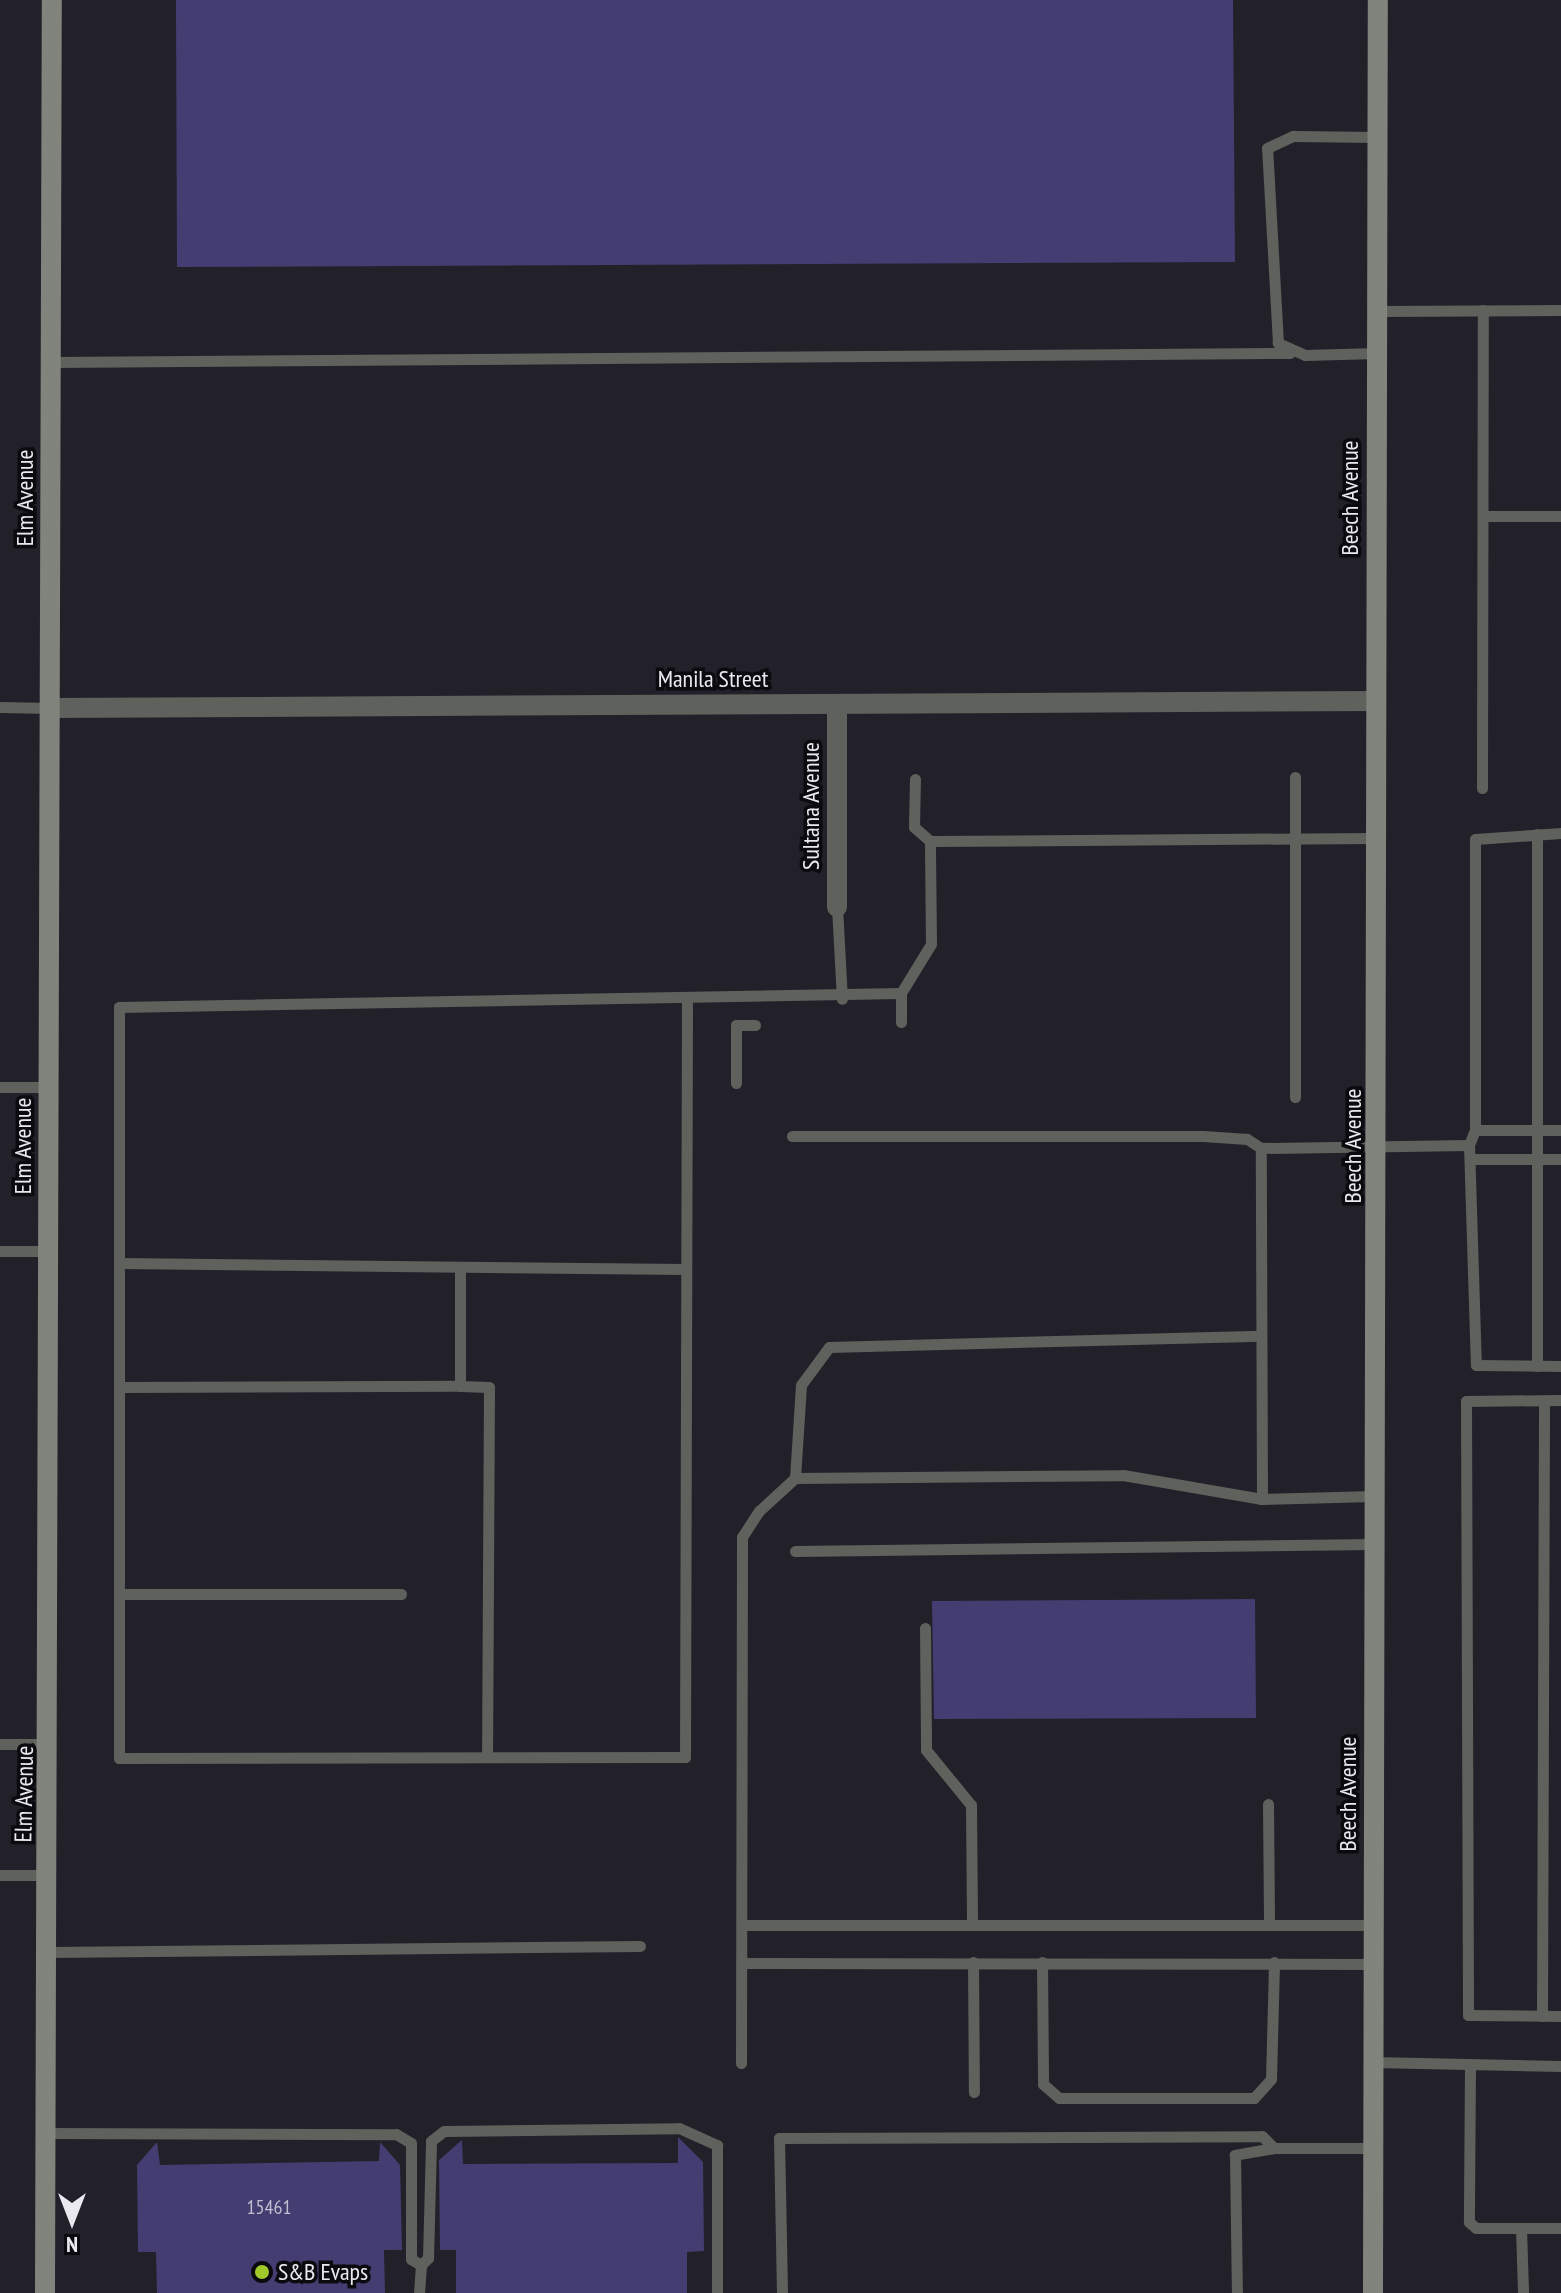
<!DOCTYPE html>
<style>
body{margin:0}
#map{position:relative;width:1561px;height:2293px;overflow:hidden;background:#22212a;font-family:"PT Sans Narrow",sans-serif}
div>[style]{position:absolute}
.building>*{inset:0;background:#443d71}
.lane>*{height:11px;margin:-5.5px;padding:0 5.5px;transform-origin:5.5px;border-radius:5.5px;background:#5f615c}
.street>*{height:20px;margin:-10px;padding:0 10px;transform-origin:10px;border-radius:10px;background:#5f615c}
.secondary>*{height:20px;margin:-10px;padding:0 10px;transform-origin:10px;border-radius:10px;background:#81847c}
.dots>*{width:22px;height:22px;translate:-50% -50%;box-sizing:border-box;border:4px solid #0b0b0f;border-radius:50%}
span{translate:-50% -50%;white-space:nowrap;text-align:center;line-height:1.15;-webkit-text-stroke:7px #0b0b0f;paint-order:stroke}
.number-label{font-size:20px;color:#c0bed0}
.number-label span{-webkit-text-stroke-width:0}
.street-label{font-size:24px;color:#eae9f0}
.poi-label{font-size:24px;color:#eae9f0}
.left{translate:0 -50%;text-align:left}
.north{position:absolute;left:32px;top:2181px;width:80px;height:80px;-webkit-text-stroke:6px #0b0b0f;paint-order:stroke;rotate:180deg;font-size:22px;font-weight:700;line-height:32px;text-align:center;color:#eae9f0}
.north::after{content:'';display:block;margin:auto;width:28px;height:36px;background:#eae9f0;clip-path:polygon(50% 0,100% 100%,50% 72%,0 100%)}
</style>
<div id="map">
<div class="building">
<div style="clip-path:polygon(176px 0,1233px 0,1235px 262px,177px 267px)"></div>
<div style="clip-path:polygon(1255px 1599px,1256px 1718px,934px 1719px,932px 1601px)"></div>
<div style="clip-path:polygon(678px 2137px,703px 2162px,704px 2251px,687px 2252px,687px 2293px,456px 2293px,456px 2250px,440px 2250px,439px 2160px,462px 2140px,463px 2164px,678px 2163px)"></div>
<div style="clip-path:polygon(157px 2142px,160px 2165px,379px 2161px,380px 2142px,400px 2165px,402px 2250px,384px 2250px,385px 2293px,157px 2293px,156px 2252px,138px 2252px,137px 2165px)"></div>
</div>
<div class="lane">
<div style="left:1377px;top:311px;width:184px;rotate:-0.3deg"></div>
<div style="left:1377px;top:353px;width:72px;rotate:178.4deg"></div>
<div style="left:1305px;top:355px;width:30px;rotate:-156deg"></div>
<div style="left:1278px;top:343px;width:195px;rotate:-93.2deg"></div>
<div style="left:1267px;top:148px;width:29px;rotate:-25deg"></div>
<div style="left:1293px;top:136px;width:85px;rotate:0.7deg"></div>
<div style="left:52px;top:362px;width:1238px;rotate:-0.42deg"></div>
<div style="left:1483px;top:516px;width:78px"></div>
<div style="left:0;top:707px;width:51px;rotate:1.1deg"></div>
<div style="left:915px;top:779px;width:48px;rotate:91.2deg"></div>
<div style="left:914px;top:827px;width:21px;rotate:41deg"></div>
<div style="left:1482px;top:788px;width:478px;rotate:-89.9deg"></div>
<div style="left:1561px;top:833px;width:86px;rotate:176deg"></div>
<div style="left:1475px;top:839px;width:291px;rotate:90deg"></div>
<div style="left:1475px;top:1130px;width:16px;rotate:112deg"></div>
<div style="left:1469px;top:1145px;width:220px;rotate:88.2deg"></div>
<div style="left:1476px;top:1365px;width:85px;rotate:0.7deg"></div>
<div style="left:837px;top:907px;width:92px;rotate:86.9deg"></div>
<div style="left:901px;top:993px;width:29px;rotate:90deg"></div>
<div style="left:687px;top:1000px;width:757px;rotate:90.15deg"></div>
<div style="left:685px;top:1757px;width:566px;rotate:179.9deg"></div>
<div style="left:119px;top:1758px;width:751px;rotate:-90deg"></div>
<div style="left:119px;top:1007px;width:782px;rotate:-1.03deg"></div>
<div style="left:901px;top:993px;width:57px;rotate:-58.5deg"></div>
<div style="left:931px;top:944px;width:103px;rotate:-90.6deg"></div>
<div style="left:930px;top:841px;width:445px;rotate:-0.4deg"></div>
<div style="left:736px;top:1083px;width:58px;rotate:-90deg"></div>
<div style="left:736px;top:1025px;width:19px"></div>
<div style="left:0;top:1087px;width:49px"></div>
<div style="left:1295px;top:1097px;width:320px;rotate:-90deg"></div>
<div style="left:1475px;top:1130px;width:86px"></div>
<div style="left:1261px;top:1148px;width:208px;rotate:-0.8deg"></div>
<div style="left:1475px;top:1159px;width:86px"></div>
<div style="left:0;top:1251px;width:48px"></div>
<div style="left:119px;top:1263px;width:566px;rotate:0.61deg"></div>
<div style="left:1537px;top:1366px;width:532px;rotate:-90deg"></div>
<div style="left:460px;top:1386px;width:29px;rotate:2deg"></div>
<div style="left:489px;top:1387px;width:370px;rotate:90.3deg"></div>
<div style="left:119px;top:1387px;width:341px;rotate:-0.2deg"></div>
<div style="left:460px;top:1386px;width:119px;rotate:-90deg"></div>
<div style="left:1561px;top:1400px;width:95px;rotate:179.4deg"></div>
<div style="left:1466px;top:1401px;width:614px;rotate:89.81deg"></div>
<div style="left:1468px;top:2015px;width:93px;rotate:0.6deg"></div>
<div style="left:795px;top:1478px;width:93px;rotate:-86.3deg"></div>
<div style="left:801px;top:1385px;width:47px;rotate:-53.6deg"></div>
<div style="left:829px;top:1347px;width:432px;rotate:-1.5deg"></div>
<div style="left:1262px;top:1499px;width:112px;rotate:-1.5deg"></div>
<div style="left:795px;top:1551px;width:579px;rotate:-0.69deg"></div>
<div style="left:119px;top:1594px;width:282px"></div>
<div style="left:925px;top:1628px;width:122px;rotate:89.5deg"></div>
<div style="left:926px;top:1750px;width:71px;rotate:50.7deg"></div>
<div style="left:971px;top:1805px;width:120px;rotate:89.5deg"></div>
<div style="left:0;top:1744px;width:50px"></div>
<div style="left:1268px;top:1804px;width:121px;rotate:89.5deg"></div>
<div style="left:0;top:1875px;width:49px"></div>
<div style="left:742px;top:1925px;width:631px"></div>
<div style="left:49px;top:1952px;width:591px;rotate:-0.58deg"></div>
<div style="left:973px;top:1962px;width:130px;rotate:89.6deg"></div>
<div style="left:1042px;top:1962px;width:122px;rotate:89.5deg"></div>
<div style="left:1043px;top:2084px;width:21px;rotate:41deg"></div>
<div style="left:1059px;top:2098px;width:195px"></div>
<div style="left:1254px;top:2098px;width:25px;rotate:-48deg"></div>
<div style="left:1271px;top:2079px;width:117px;rotate:-88.5deg"></div>
<div style="left:742px;top:1963px;width:631px;rotate:0.09deg"></div>
<div style="left:1542px;top:2016px;width:615px;rotate:-89.81deg"></div>
<div style="left:1373px;top:2062px;width:188px;rotate:1.2deg"></div>
<div style="left:741px;top:2063px;width:526px;rotate:-89.89deg"></div>
<div style="left:742px;top:1537px;width:31px;rotate:-57deg"></div>
<div style="left:759px;top:1511px;width:49px;rotate:-42.5deg"></div>
<div style="left:795px;top:1478px;width:328px;rotate:-0.5deg"></div>
<div style="left:1123px;top:1475px;width:141px;rotate:9.8deg"></div>
<div style="left:1262px;top:1499px;width:351px;rotate:-90.2deg"></div>
<div style="left:1261px;top:1148px;width:17px;rotate:-147deg"></div>
<div style="left:1247px;top:1139px;width:44px;rotate:-176.1deg"></div>
<div style="left:1203px;top:1136px;width:411px;rotate:180deg"></div>
<div style="left:1470px;top:2064px;width:158px;rotate:90.4deg"></div>
<div style="left:1469px;top:2222px;width:9px;rotate:41deg"></div>
<div style="left:1476px;top:2228px;width:85px"></div>
<div style="left:47px;top:2133px;width:349px;rotate:0.2deg"></div>
<div style="left:396px;top:2134px;width:17px;rotate:31deg"></div>
<div style="left:411px;top:2143px;width:116px;rotate:90deg"></div>
<div style="left:411px;top:2259px;width:12px;rotate:31deg"></div>
<div style="left:421px;top:2265px;width:28px;rotate:94deg"></div>
<div style="left:1274px;top:2148px;width:99px"></div>
<div style="left:1521px;top:2228px;width:65px;rotate:88.2deg"></div>
<div style="left:421px;top:2265px;width:10px;rotate:-45deg"></div>
<div style="left:428px;top:2258px;width:117px;rotate:-88.5deg"></div>
<div style="left:431px;top:2141px;width:16px;rotate:-38deg"></div>
<div style="left:444px;top:2131px;width:235px;rotate:-0.7deg"></div>
<div style="left:679px;top:2128px;width:42px;rotate:24.1deg"></div>
<div style="left:717px;top:2145px;width:148px;rotate:90deg"></div>
<div style="left:782px;top:2293px;width:155px;rotate:-91.1deg"></div>
<div style="left:779px;top:2138px;width:483px;rotate:-0.2deg"></div>
<div style="left:1262px;top:2136px;width:17px;rotate:45deg"></div>
<div style="left:1274px;top:2148px;width:40px;rotate:170deg"></div>
<div style="left:1235px;top:2155px;width:138px;rotate:89.2deg"></div>
</div>
<div class="street">
<div style="left:51px;top:708px;width:1324px;rotate:-0.3deg"></div>
<div style="left:837px;top:907px;width:202px;rotate:-90deg"></div>
</div>
<div class="secondary">
<div style="left:45px;top:2293px;width:2293px;rotate:-89.83deg"></div>
<div style="left:1373px;top:2293px;width:2293px;rotate:-89.88deg"></div>
</div>
<div class="dots">
<div style="left:262px;top:2272px;background:#a0c92c"></div>
</div>
<div class="number-label">
<span style="left:269px;top:2207px">15461</span>
</div>
<div class="street-label">
<span style="left:25px;top:498px;rotate:-90deg">Elm Avenue</span>
<span style="left:1350px;top:498px;rotate:-90deg">Beech Avenue</span>
<span style="left:713px;top:679px">Manila Street</span>
<span style="left:811px;top:806px;rotate:-90deg">Sultana Avenue</span>
<span style="left:23px;top:1146px;rotate:-90deg">Elm Avenue</span>
<span style="left:1353px;top:1146px;rotate:-90deg">Beech Avenue</span>
<span style="left:24px;top:1794px;rotate:-89deg">Elm Avenue</span>
<span style="left:1348px;top:1794px;rotate:-90deg">Beech Avenue</span>
</div>
<div class="poi-label">
<span class="left" style="left:278px;top:2272px">S&amp;B Evaps</span>
</div>
<div class="north">N</div>
</div>
